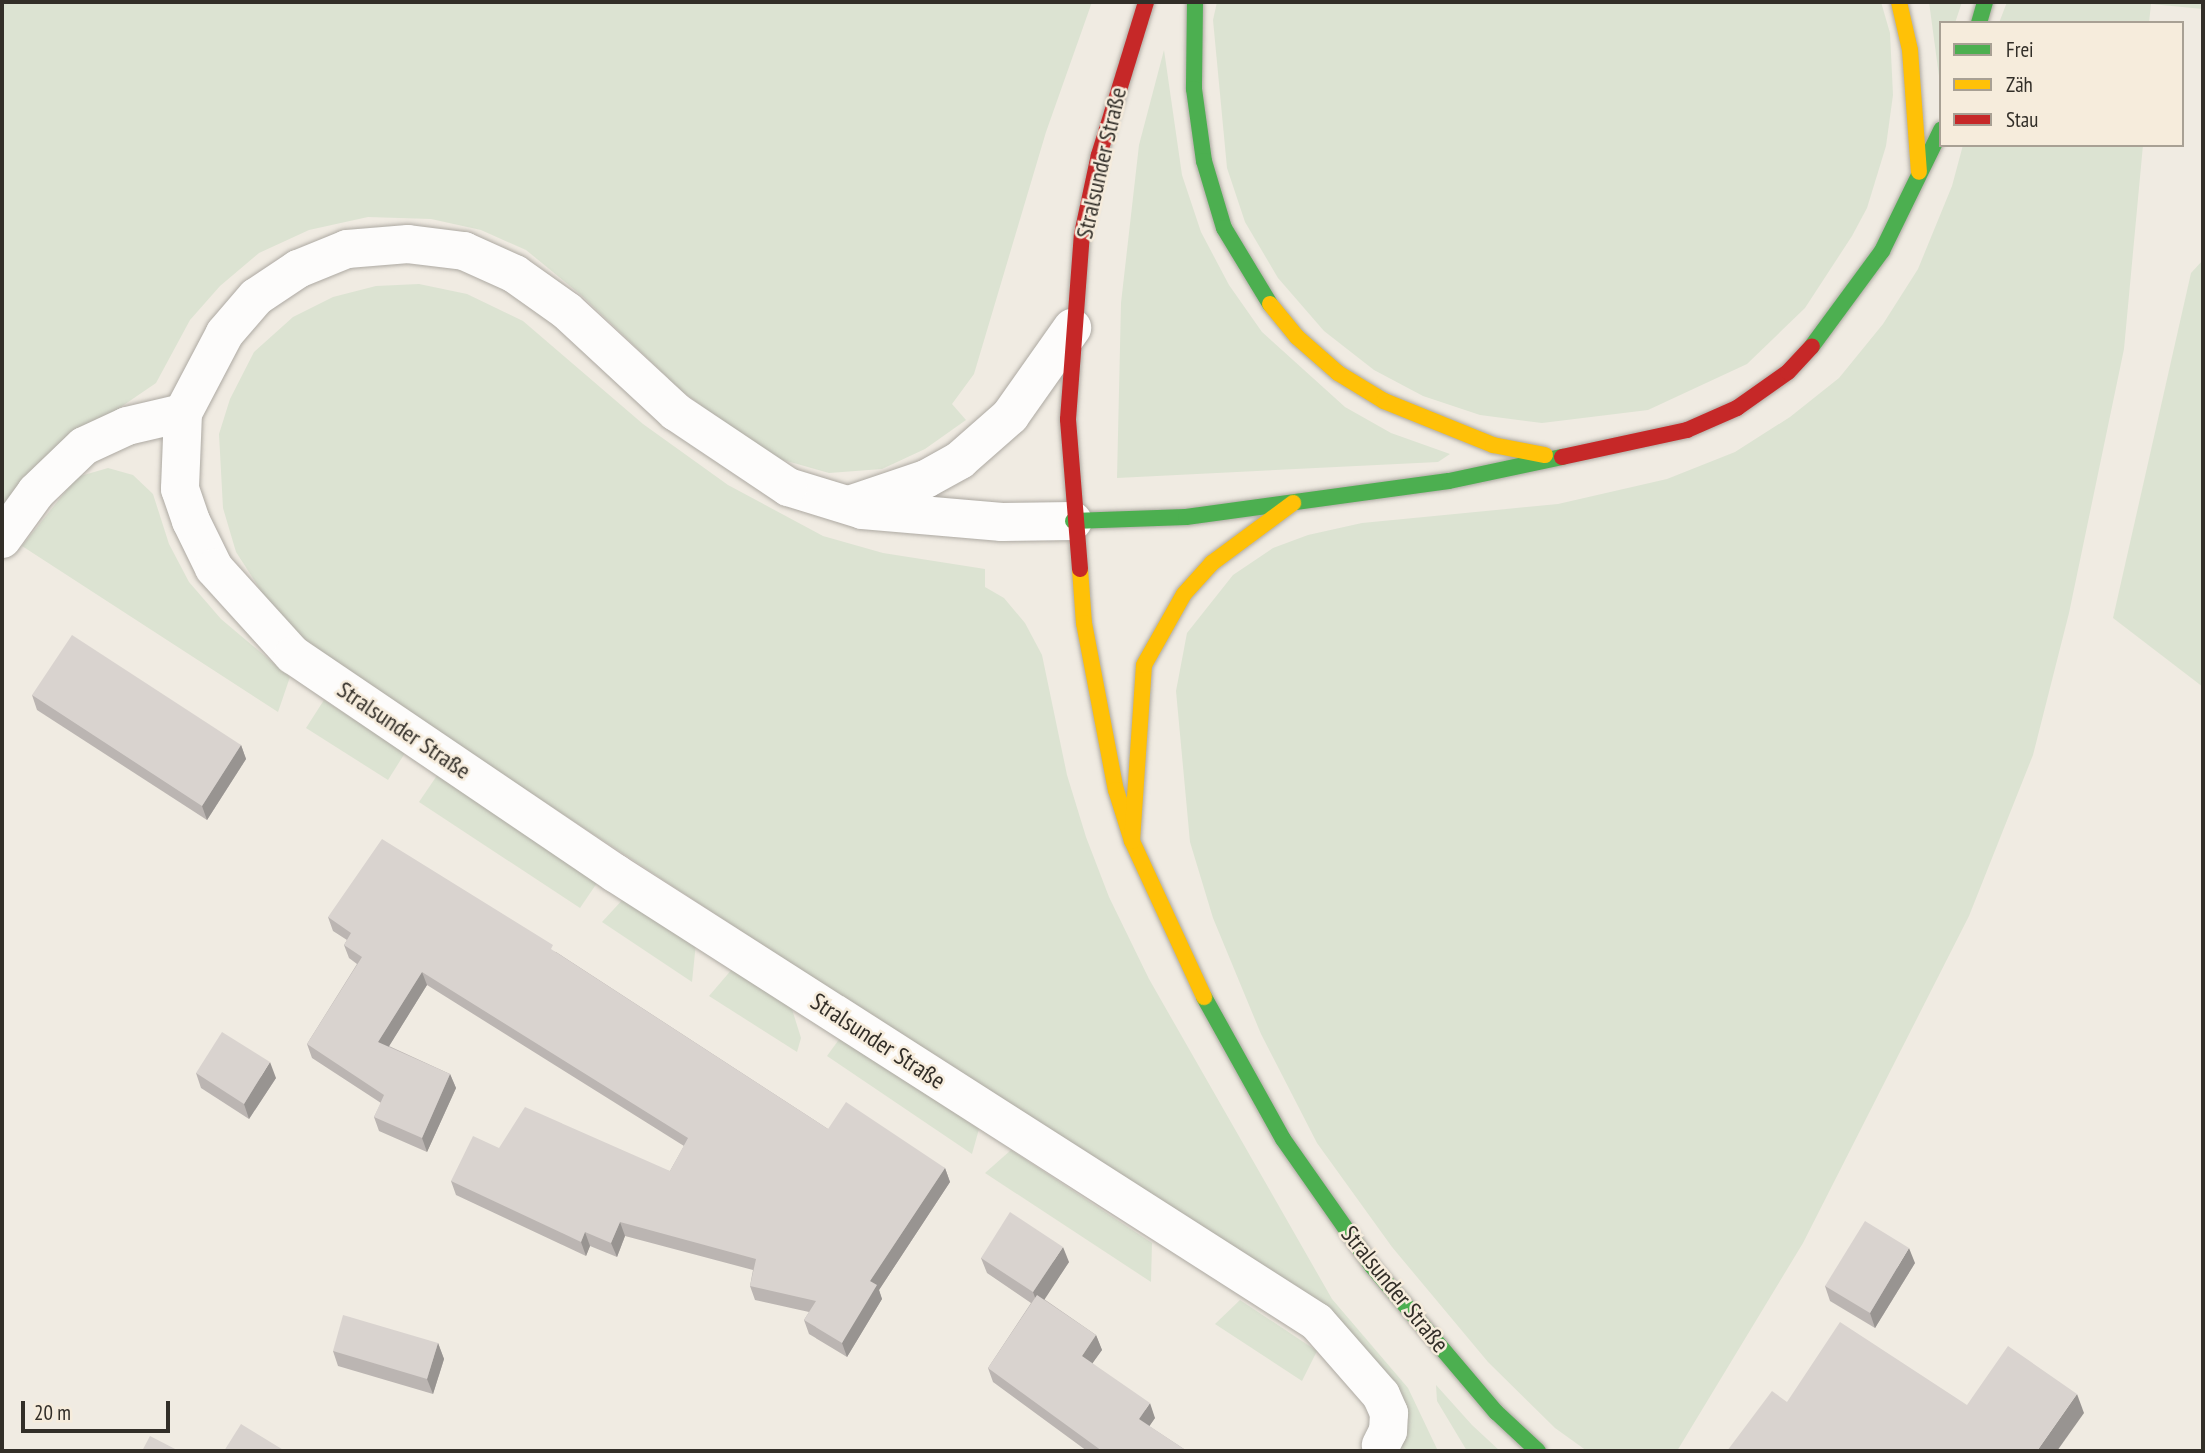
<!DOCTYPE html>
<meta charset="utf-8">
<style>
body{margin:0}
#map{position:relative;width:2205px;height:1453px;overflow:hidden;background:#f0ebe2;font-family:"PT Sans Narrow",sans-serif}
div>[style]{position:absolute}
.green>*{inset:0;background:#dce3d2}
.roads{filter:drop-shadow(0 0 2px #ada9a2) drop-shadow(0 0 2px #ada9a2)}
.street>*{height:38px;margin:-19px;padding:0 19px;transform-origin:19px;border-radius:19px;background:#fdfcfb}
.fast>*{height:16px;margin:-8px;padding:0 8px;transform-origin:8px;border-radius:8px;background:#4caf50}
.slow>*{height:16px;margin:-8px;padding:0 8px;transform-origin:8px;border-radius:8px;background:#ffc107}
.jam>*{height:16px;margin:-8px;padding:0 8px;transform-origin:8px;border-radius:8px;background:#c62828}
.wall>*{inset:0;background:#bbb5b2}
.shaded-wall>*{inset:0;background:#989491}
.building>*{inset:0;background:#d9d3cf}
span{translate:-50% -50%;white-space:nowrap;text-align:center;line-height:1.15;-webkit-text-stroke:5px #f6ecdc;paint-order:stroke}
.street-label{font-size:24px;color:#322e28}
.frame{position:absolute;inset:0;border:4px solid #322e28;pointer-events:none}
.legend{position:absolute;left:1939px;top:21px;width:245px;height:126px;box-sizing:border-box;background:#f6ecdc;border:2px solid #a8a094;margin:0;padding:9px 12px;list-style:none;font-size:21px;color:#322e28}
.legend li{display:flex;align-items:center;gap:14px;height:35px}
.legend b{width:35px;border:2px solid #a8a094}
.scale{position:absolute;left:21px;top:1401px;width:149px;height:32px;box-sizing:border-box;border:4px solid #322e28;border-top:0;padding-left:9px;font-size:21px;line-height:24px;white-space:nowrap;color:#322e28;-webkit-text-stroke:5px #f6ecdc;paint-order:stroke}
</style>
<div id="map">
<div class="green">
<div style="clip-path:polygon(2px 2px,1092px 2px,1046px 132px,974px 374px,952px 404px,966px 420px,925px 449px,882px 469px,829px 473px,769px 456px,683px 392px,581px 295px,526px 250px,481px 230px,431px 219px,368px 217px,309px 230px,259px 253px,220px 286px,190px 320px,156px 383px,36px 465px,2px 509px)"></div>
<div style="clip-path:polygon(1217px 2px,1881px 2px,1890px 33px,1893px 95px,1886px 146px,1867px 208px,1852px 236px,1805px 308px,1747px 364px,1648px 410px,1542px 423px,1480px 415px,1423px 396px,1374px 370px,1324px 331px,1278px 278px,1245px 222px,1227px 168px,1213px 20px)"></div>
<div style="clip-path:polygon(1929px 2px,1962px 2px,1955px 23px,1941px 23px,1939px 76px)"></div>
<div style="clip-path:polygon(2007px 2px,2203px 2px,2203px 9px,2151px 4px,2149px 23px,1999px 23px)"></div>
<div style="clip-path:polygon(1164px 50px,1182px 175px,1201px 232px,1229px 285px,1262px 332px,1345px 407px,1391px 433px,1450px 454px,1438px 462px,1117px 478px,1121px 303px,1139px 145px)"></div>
<div style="clip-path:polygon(1963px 145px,2143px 145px,2124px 349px,2069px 613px,2033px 755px,1969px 916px,1803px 1243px,1677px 1451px,1587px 1451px,1555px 1428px,1488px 1362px,1392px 1247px,1317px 1143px,1261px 1034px,1213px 918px,1190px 842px,1176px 691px,1187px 633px,1233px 575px,1273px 548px,1308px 535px,1362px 523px,1558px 504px,1667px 479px,1735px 452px,1790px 417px,1839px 378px,1883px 324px,1918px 269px,1952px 186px)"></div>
<div style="clip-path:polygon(2203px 260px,2203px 687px,2113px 618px,2191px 273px)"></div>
<div style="clip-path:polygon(419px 284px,467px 294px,523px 321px,643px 424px,728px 485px,823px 536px,883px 553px,985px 569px,985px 587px,1004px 598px,1025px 623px,1042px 655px,1067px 775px,1086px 837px,1109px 897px,1149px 979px,1332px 1299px,1408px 1388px,1438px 1451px,1407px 1451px,1394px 1443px,1321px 1312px,330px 661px,276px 614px,236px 552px,223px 508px,219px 434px,230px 399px,254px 352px,293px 317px,333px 297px,376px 286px)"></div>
<div style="clip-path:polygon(108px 468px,133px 475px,153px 494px,169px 544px,189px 582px,221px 619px,290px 677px,278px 712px,22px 546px,77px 477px)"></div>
<div style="clip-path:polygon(324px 700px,405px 753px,388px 780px,306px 728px)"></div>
<div style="clip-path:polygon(438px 774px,599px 880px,580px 908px,419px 802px)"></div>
<div style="clip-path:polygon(625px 897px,696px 943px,692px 982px,602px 922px)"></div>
<div style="clip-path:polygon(733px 968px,791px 1006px,801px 1038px,797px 1052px,709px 996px)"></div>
<div style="clip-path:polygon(840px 1038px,979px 1129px,972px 1154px,827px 1056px)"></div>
<div style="clip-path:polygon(1011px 1150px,1152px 1243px,1151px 1282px,985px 1173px)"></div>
<div style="clip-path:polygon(1240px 1300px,1317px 1351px,1302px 1381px,1215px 1324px)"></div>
<div style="clip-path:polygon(1436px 1385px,1472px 1425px,1500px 1451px,1467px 1451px,1437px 1401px)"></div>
</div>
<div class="roads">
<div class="street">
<div style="left:852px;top:504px;width:78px;rotate:-18.7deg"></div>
<div style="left:926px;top:479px;width:39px;rotate:-29deg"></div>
<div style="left:960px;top:460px;width:67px;rotate:-41.3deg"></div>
<div style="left:1010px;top:416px;width:108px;rotate:-54.8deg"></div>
<div style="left:1073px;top:521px;width:71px;rotate:179.2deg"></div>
<div style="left:1002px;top:522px;width:140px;rotate:-175.1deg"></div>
<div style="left:863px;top:510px;width:78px;rotate:-163deg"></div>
<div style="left:788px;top:487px;width:135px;rotate:-146.2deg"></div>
<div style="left:676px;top:412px;width:149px;rotate:-137.2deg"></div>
<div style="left:567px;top:311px;width:64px;rotate:-144.6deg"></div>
<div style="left:515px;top:274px;width:56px;rotate:-155.7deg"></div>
<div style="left:464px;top:251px;width:56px;rotate:-172.9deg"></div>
<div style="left:408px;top:244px;width:61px;rotate:175.3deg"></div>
<div style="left:347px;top:249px;width:53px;rotate:157.8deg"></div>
<div style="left:298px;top:269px;width:50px;rotate:146.3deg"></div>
<div style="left:256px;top:297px;width:48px;rotate:130.7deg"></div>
<div style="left:225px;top:333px;width:90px;rotate:117.7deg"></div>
<div style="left:183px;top:413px;width:76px;rotate:92.3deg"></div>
<div style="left:180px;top:489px;width:34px;rotate:71deg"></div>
<div style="left:191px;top:521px;width:52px;rotate:63.9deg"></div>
<div style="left:214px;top:568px;width:118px;rotate:47.8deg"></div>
<div style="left:293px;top:655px;width:389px;rotate:34.1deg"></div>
<div style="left:615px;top:873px;width:833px;rotate:32.6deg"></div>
<div style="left:1317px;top:1322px;width:97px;rotate:48.8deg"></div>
<div style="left:1381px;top:1395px;width:20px;rotate:66deg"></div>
<div style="left:1389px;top:1413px;width:18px;rotate:93deg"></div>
<div style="left:1388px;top:1431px;width:16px;rotate:117deg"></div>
<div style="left:2px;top:539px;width:58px;rotate:-54.1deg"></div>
<div style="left:36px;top:492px;width:66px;rotate:-43.8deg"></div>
<div style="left:84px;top:446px;width:47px;rotate:-24.9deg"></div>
<div style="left:127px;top:426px;width:57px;rotate:-13.1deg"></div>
</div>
<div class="fast">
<div style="left:1195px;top:2px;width:87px;rotate:90.7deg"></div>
<div style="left:1194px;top:89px;width:73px;rotate:82.1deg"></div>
<div style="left:1204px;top:161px;width:70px;rotate:73.4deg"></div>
<div style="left:1224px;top:228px;width:89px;rotate:58.8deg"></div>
<div style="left:1979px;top:23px;width:22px;rotate:-74deg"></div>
<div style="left:1812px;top:346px;width:118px;rotate:-53.6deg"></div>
<div style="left:1882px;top:251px;width:135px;rotate:-64deg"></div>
<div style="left:1073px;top:521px;width:113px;rotate:-2deg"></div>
<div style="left:1186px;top:517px;width:265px;rotate:-7.8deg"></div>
<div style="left:1449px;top:481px;width:116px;rotate:-12deg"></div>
<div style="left:1204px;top:997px;width:162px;rotate:60.9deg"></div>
<div style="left:1283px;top:1139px;width:155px;rotate:55deg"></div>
<div style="left:1372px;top:1266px;width:192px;rotate:49.7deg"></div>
<div style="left:1496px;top:1412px;width:57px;rotate:42.9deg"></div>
</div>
<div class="slow">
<div style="left:1899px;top:2px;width:49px;rotate:77.1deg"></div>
<div style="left:1910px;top:50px;width:122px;rotate:85.8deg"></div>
<div style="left:1270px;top:304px;width:43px;rotate:50.7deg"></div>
<div style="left:1297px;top:337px;width:55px;rotate:41.3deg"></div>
<div style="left:1338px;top:373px;width:54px;rotate:31.3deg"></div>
<div style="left:1384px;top:401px;width:118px;rotate:22deg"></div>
<div style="left:1493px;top:445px;width:53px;rotate:10.9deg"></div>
<div style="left:1080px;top:569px;width:54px;rotate:85.8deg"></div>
<div style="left:1084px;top:623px;width:170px;rotate:79.2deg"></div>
<div style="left:1116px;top:790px;width:53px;rotate:72.6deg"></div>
<div style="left:1132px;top:841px;width:172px;rotate:65.2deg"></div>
<div style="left:1132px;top:841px;width:176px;rotate:-86.1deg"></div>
<div style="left:1144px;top:665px;width:81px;rotate:-60.6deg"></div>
<div style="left:1184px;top:594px;width:42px;rotate:-47.9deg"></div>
<div style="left:1212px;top:563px;width:101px;rotate:-36.5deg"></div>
</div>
<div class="jam">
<div style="left:1562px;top:457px;width:128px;rotate:-12.2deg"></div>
<div style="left:1687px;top:430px;width:55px;rotate:-23.7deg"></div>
<div style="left:1737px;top:408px;width:62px;rotate:-35.2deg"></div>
<div style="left:1788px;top:372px;width:35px;rotate:-47deg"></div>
<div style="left:1080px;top:569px;width:150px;rotate:-94.6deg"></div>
<div style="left:1068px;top:419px;width:186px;rotate:-85.7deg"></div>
<div style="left:1082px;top:234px;width:81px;rotate:-77.9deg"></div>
<div style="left:1099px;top:155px;width:160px;rotate:-72.9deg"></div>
</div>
</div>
<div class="wall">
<div style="clip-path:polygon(32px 695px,241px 745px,246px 759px,207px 820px,37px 710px)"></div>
<div style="clip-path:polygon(328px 917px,556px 952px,828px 1129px,945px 1168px,950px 1182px,879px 1290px,882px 1299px,847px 1357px,809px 1334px,804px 1320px,809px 1312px,755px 1300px,750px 1286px,753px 1270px,625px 1236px,617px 1257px,590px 1246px,586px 1256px,456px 1195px,451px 1181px,499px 1148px,670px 1171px,684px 1146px,427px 985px,389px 1046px,450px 1074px,456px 1088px,427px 1152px,379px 1131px,374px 1117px,381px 1103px,312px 1058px,307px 1044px,357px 964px,349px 958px,344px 945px,347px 940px,333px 931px)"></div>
<div style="clip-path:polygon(196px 1073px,276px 1078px,249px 1119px,201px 1088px)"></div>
<div style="clip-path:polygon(981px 1258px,1069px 1262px,1044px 1299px,1096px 1335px,1102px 1350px,1092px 1363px,1155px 1418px,1149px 1426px,1187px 1451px,1087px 1451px,993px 1382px,988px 1368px,1031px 1303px,987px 1273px)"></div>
<div style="clip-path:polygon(1915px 1263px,1875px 1328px,1830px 1301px,1825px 1286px)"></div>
<div style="clip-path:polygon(438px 1343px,444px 1359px,433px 1394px,338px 1366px,333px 1351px)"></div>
</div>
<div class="shaded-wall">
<div style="clip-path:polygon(241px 745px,246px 759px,207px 820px,202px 806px)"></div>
<div style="clip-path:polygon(422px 972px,427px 985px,383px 1056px,378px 1042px)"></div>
<div style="clip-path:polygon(270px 1062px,276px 1078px,249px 1119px,244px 1104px)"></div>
<div style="clip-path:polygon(450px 1074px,456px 1088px,427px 1152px,422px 1138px)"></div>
<div style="clip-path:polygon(945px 1168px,950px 1182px,879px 1290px,882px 1299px,847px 1357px,842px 1343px,870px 1281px)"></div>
<div style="clip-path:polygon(620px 1222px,625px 1236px,617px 1257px,611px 1243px)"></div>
<div style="clip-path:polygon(585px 1232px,590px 1246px,586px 1256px,581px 1242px)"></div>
<div style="clip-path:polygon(1063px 1247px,1069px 1262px,1039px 1308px,1033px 1292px)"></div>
<div style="clip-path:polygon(1909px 1248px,1915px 1263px,1875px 1328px,1870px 1313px)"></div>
<div style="clip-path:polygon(1096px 1335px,1102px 1350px,1087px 1371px,1082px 1356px)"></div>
<div style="clip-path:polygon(438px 1343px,444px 1359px,433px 1394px,427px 1379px)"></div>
<div style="clip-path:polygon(2077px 1394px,2084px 1413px,2057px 1451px,2037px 1451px)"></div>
<div style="clip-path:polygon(1150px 1403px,1155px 1418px,1144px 1434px,1139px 1419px)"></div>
</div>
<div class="building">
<div style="clip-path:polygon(72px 635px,241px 745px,202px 806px,32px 695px)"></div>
<div style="clip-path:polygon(382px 839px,553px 945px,551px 949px,828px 1129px,846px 1102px,945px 1168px,870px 1281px,877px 1285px,842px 1343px,804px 1320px,816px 1301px,750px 1286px,756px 1259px,620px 1222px,611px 1243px,585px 1232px,581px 1242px,451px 1181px,473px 1136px,499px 1148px,525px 1107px,670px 1171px,688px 1138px,422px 972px,378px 1042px,450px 1074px,422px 1138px,374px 1117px,384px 1095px,307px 1044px,362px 957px,344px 945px,351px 933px,328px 917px)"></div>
<div style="clip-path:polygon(222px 1032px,270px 1062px,244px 1104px,196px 1073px)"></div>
<div style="clip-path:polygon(1010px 1212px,1063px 1247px,1033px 1292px,981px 1258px)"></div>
<div style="clip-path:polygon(1865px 1221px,1909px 1248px,1870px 1313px,1825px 1286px)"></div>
<div style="clip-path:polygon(1037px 1295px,1096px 1335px,1082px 1356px,1150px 1403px,1139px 1419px,1187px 1451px,1102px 1451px,988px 1368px)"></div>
<div style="clip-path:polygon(343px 1315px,438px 1343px,427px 1379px,333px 1351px)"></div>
<div style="clip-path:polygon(1840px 1322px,1967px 1405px,2008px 1346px,2077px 1394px,2037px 1451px,1727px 1451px,1772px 1391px,1787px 1402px)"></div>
<div style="clip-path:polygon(241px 1424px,285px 1451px,224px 1451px)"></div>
<div style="clip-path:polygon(150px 1436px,179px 1451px,142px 1451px)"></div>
</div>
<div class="street-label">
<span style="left:1101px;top:163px;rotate:-77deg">Stralsunder Straße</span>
<span style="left:404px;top:730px;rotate:34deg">Stralsunder Straße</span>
<span style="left:878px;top:1041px;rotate:33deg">Stralsunder Straße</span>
<span style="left:1395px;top:1289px;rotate:51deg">Stralsunder Straße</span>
</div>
<div class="frame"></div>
<ul class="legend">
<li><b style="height:9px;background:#4caf50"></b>Frei</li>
<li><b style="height:9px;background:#ffc107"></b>Zäh</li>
<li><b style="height:9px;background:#c62828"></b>Stau</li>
</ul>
<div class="scale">20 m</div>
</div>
